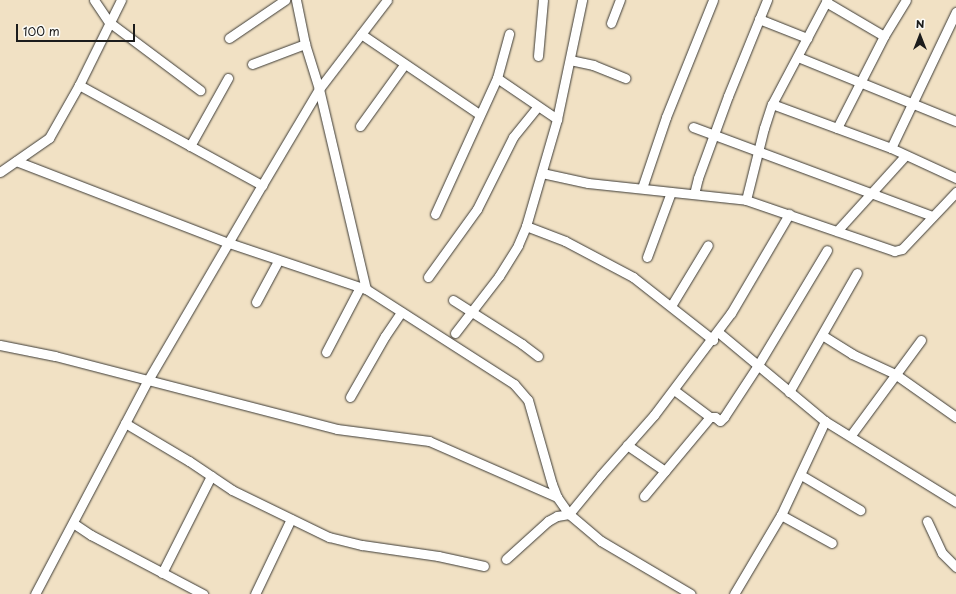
<!DOCTYPE html>
<style>
body{margin:0}
#map{position:relative;width:956px;height:594px;overflow:hidden;background:#f1e1c4;font-family:"Playpen Sans",sans-serif}
div>[style]{position:absolute}
.roads{filter:drop-shadow(0 0 1px #3c3a35) drop-shadow(0 0 1px #3c3a35)}
.minor>*{height:9px;margin:-4.5px;padding:0 4.5px;transform-origin:4.5px;border-radius:4.5px;background:#fff}
span{translate:-50% -50%;white-space:nowrap;text-align:center;line-height:1.15;-webkit-text-stroke:3px #fdfcf7;paint-order:stroke}
.north{position:absolute;left:900px;top:16px;width:40px;height:40px;-webkit-text-stroke:3px #fdfcf7;paint-order:stroke;rotate:0deg;font-size:11px;font-weight:700;line-height:16px;text-align:center;color:#1c1c1c}
.north::after{content:'';display:block;margin:auto;width:14px;height:18px;background:#1c1c1c;clip-path:polygon(50% 0,100% 100%,50% 72%,0 100%)}
.scale{position:absolute;left:16px;top:24px;width:119px;height:18px;box-sizing:border-box;border:2px solid #1c1c1c;border-top:0;padding-left:5px;font-size:12px;line-height:14px;white-space:nowrap;color:#1c1c1c;-webkit-text-stroke:3px #fdfcf7;paint-order:stroke}
</style>
<div id="map">
<div class="roads">
<div class="minor">
<div style="left:94px;top:0;width:27px;rotate:56deg"></div>
<div style="left:109px;top:22px;width:114px;rotate:36.8deg"></div>
<div style="left:296px;top:0;width:45px;rotate:78.4deg"></div>
<div style="left:305px;top:44px;width:47px;rotate:72.7deg"></div>
<div style="left:319px;top:89px;width:205px;rotate:76.8deg"></div>
<div style="left:366px;top:289px;width:176px;rotate:32.7deg"></div>
<div style="left:514px;top:384px;width:21px;rotate:49deg"></div>
<div style="left:528px;top:400px;width:87px;rotate:74.1deg"></div>
<div style="left:552px;top:484px;width:14px;rotate:69deg"></div>
<div style="left:557px;top:497px;width:21px;rotate:55deg"></div>
<div style="left:569px;top:514px;width:42px;rotate:40.2deg"></div>
<div style="left:601px;top:541px;width:104px;rotate:30.5deg"></div>
<div style="left:826px;top:2px;width:67px;rotate:30.4deg"></div>
<div style="left:759px;top:19px;width:52px;rotate:21.6deg"></div>
<div style="left:611px;top:23px;width:25px;rotate:-69deg"></div>
<div style="left:361px;top:34px;width:143px;rotate:34.1deg"></div>
<div style="left:229px;top:38px;width:68px;rotate:-34.2deg"></div>
<div style="left:538px;top:56px;width:56px;rotate:-84.9deg"></div>
<div style="left:798px;top:57px;width:170px;rotate:22.1deg"></div>
<div style="left:570px;top:60px;width:24px;rotate:12deg"></div>
<div style="left:593px;top:65px;width:35px;rotate:22deg"></div>
<div style="left:252px;top:64px;width:57px;rotate:-20.7deg"></div>
<div style="left:497px;top:78px;width:73px;rotate:34.3deg"></div>
<div style="left:79px;top:85px;width:209px;rotate:28.7deg"></div>
<div style="left:772px;top:104px;width:127px;rotate:20.3deg"></div>
<div style="left:891px;top:148px;width:72px;rotate:24.8deg"></div>
<div style="left:360px;top:126px;width:75px;rotate:-54.2deg"></div>
<div style="left:693px;top:127px;width:255px;rotate:20.4deg"></div>
<div style="left:837px;top:128px;width:103px;rotate:-62.9deg"></div>
<div style="left:884px;top:36px;width:42px;rotate:-58.6deg"></div>
<div style="left:190px;top:146px;width:78px;rotate:-60.8deg"></div>
<div style="left:891px;top:148px;width:151px;rotate:-64.5deg"></div>
<div style="left:16px;top:161px;width:228px;rotate:21.1deg"></div>
<div style="left:229px;top:243px;width:145px;rotate:18.6deg"></div>
<div style="left:0;top:172px;width:60px;rotate:-34.8deg"></div>
<div style="left:49px;top:138px;width:61px;rotate:-60.5deg"></div>
<div style="left:79px;top:85px;width:95px;rotate:-63.7deg"></div>
<div style="left:542px;top:173px;width:47px;rotate:12.3deg"></div>
<div style="left:588px;top:183px;width:159px;rotate:6.1deg"></div>
<div style="left:746px;top:200px;width:157px;rotate:19deg"></div>
<div style="left:894px;top:251px;width:8px;rotate:-14deg"></div>
<div style="left:902px;top:249px;width:79px;rotate:-46.5deg"></div>
<div style="left:642px;top:188px;width:75px;rotate:-71.3deg"></div>
<div style="left:666px;top:117px;width:126px;rotate:-68.1deg"></div>
<div style="left:694px;top:194px;width:16px;rotate:-76deg"></div>
<div style="left:698px;top:178px;width:87px;rotate:-69.9deg"></div>
<div style="left:728px;top:96px;width:104px;rotate:-67.9deg"></div>
<div style="left:746px;top:200px;width:74px;rotate:-76deg"></div>
<div style="left:764px;top:128px;width:25px;rotate:-72deg"></div>
<div style="left:772px;top:104px;width:118px;rotate:-62.1deg"></div>
<div style="left:435px;top:214px;width:149px;rotate:-65.5deg"></div>
<div style="left:497px;top:78px;width:46px;rotate:-74.7deg"></div>
<div style="left:526px;top:226px;width:42px;rotate:21deg"></div>
<div style="left:565px;top:241px;width:77px;rotate:27.9deg"></div>
<div style="left:633px;top:277px;width:102px;rotate:38.2deg"></div>
<div style="left:837px;top:231px;width:101px;rotate:-47.8deg"></div>
<div style="left:647px;top:257px;width:69px;rotate:-69.7deg"></div>
<div style="left:428px;top:277px;width:84px;rotate:-54.2deg"></div>
<div style="left:477px;top:209px;width:80px;rotate:-63.4deg"></div>
<div style="left:513px;top:137px;width:38px;rotate:-51deg"></div>
<div style="left:453px;top:300px;width:82px;rotate:32.5deg"></div>
<div style="left:522px;top:344px;width:20px;rotate:37deg"></div>
<div style="left:256px;top:302px;width:47px;rotate:-61.8deg"></div>
<div style="left:671px;top:306px;width:71px;rotate:-58.8deg"></div>
<div style="left:718px;top:332px;width:139px;rotate:39.8deg"></div>
<div style="left:825px;top:421px;width:154px;rotate:31.7deg"></div>
<div style="left:455px;top:333px;width:72px;rotate:-52.3deg"></div>
<div style="left:499px;top:276px;width:36px;rotate:-58deg"></div>
<div style="left:518px;top:245px;width:21px;rotate:-67deg"></div>
<div style="left:526px;top:226px;width:111px;rotate:-73.8deg"></div>
<div style="left:557px;top:119px;width:122px;rotate:-78.1deg"></div>
<div style="left:822px;top:335px;width:36px;rotate:32deg"></div>
<div style="left:852px;top:354px;width:47px;rotate:24.9deg"></div>
<div style="left:895px;top:374px;width:75px;rotate:35.2deg"></div>
<div style="left:0;top:345px;width:56px;rotate:11.3deg"></div>
<div style="left:55px;top:356px;width:291px;rotate:14.5deg"></div>
<div style="left:337px;top:429px;width:93px;rotate:7.4deg"></div>
<div style="left:429px;top:441px;width:140px;rotate:23.6deg"></div>
<div style="left:326px;top:352px;width:73px;rotate:-62.4deg"></div>
<div style="left:789px;top:392px;width:137px;rotate:-60.3deg"></div>
<div style="left:350px;top:397px;width:70px;rotate:-60.2deg"></div>
<div style="left:385px;top:336px;width:29px;rotate:-56deg"></div>
<div style="left:710px;top:417px;width:5px"></div>
<div style="left:715px;top:417px;width:6px;rotate:39deg"></div>
<div style="left:720px;top:421px;width:6px;rotate:-45deg"></div>
<div style="left:724px;top:417px;width:62px;rotate:-56.8deg"></div>
<div style="left:758px;top:365px;width:134px;rotate:-59deg"></div>
<div style="left:125px;top:423px;width:74px;rotate:30.7deg"></div>
<div style="left:189px;top:461px;width:52px;rotate:34deg"></div>
<div style="left:232px;top:490px;width:108px;rotate:25.9deg"></div>
<div style="left:329px;top:537px;width:34px;rotate:14deg"></div>
<div style="left:362px;top:545px;width:77px;rotate:8.2deg"></div>
<div style="left:438px;top:556px;width:47px;rotate:12.3deg"></div>
<div style="left:851px;top:435px;width:118px;rotate:-53.6deg"></div>
<div style="left:627px;top:445px;width:46px;rotate:34.4deg"></div>
<div style="left:801px;top:475px;width:69px;rotate:30.7deg"></div>
<div style="left:644px;top:496px;width:103px;rotate:-50.1deg"></div>
<div style="left:710px;top:417px;width:45px;rotate:-143.1deg"></div>
<div style="left:781px;top:515px;width:58px;rotate:28.8deg"></div>
<div style="left:927px;top:521px;width:35px;rotate:65deg"></div>
<div style="left:942px;top:553px;width:20px;rotate:45deg"></div>
<div style="left:73px;top:523px;width:22px;rotate:34deg"></div>
<div style="left:91px;top:535px;width:127px;rotate:27.8deg"></div>
<div style="left:506px;top:559px;width:57px;rotate:-42.1deg"></div>
<div style="left:548px;top:521px;width:10px;rotate:-29deg"></div>
<div style="left:557px;top:516px;width:12px;rotate:-9deg"></div>
<div style="left:569px;top:514px;width:50px;rotate:-50.6deg"></div>
<div style="left:601px;top:475px;width:80px;rotate:-48.5deg"></div>
<div style="left:654px;top:415px;width:128px;rotate:-53deg"></div>
<div style="left:731px;top:313px;width:115px;rotate:-59.6deg"></div>
<div style="left:162px;top:573px;width:109px;rotate:-63.2deg"></div>
<div style="left:35px;top:594px;width:242px;rotate:-62.2deg"></div>
<div style="left:148px;top:380px;width:226px;rotate:-59.7deg"></div>
<div style="left:262px;top:185px;width:112px;rotate:-59.3deg"></div>
<div style="left:319px;top:89px;width:112px;rotate:-52.6deg"></div>
<div style="left:255px;top:594px;width:83px;rotate:-64.4deg"></div>
<div style="left:734px;top:594px;width:92px;rotate:-59.3deg"></div>
<div style="left:781px;top:515px;width:104px;rotate:-64.9deg"></div>
</div>
</div>
<div class="north">N</div>
<div class="scale">100 m</div>
</div>
